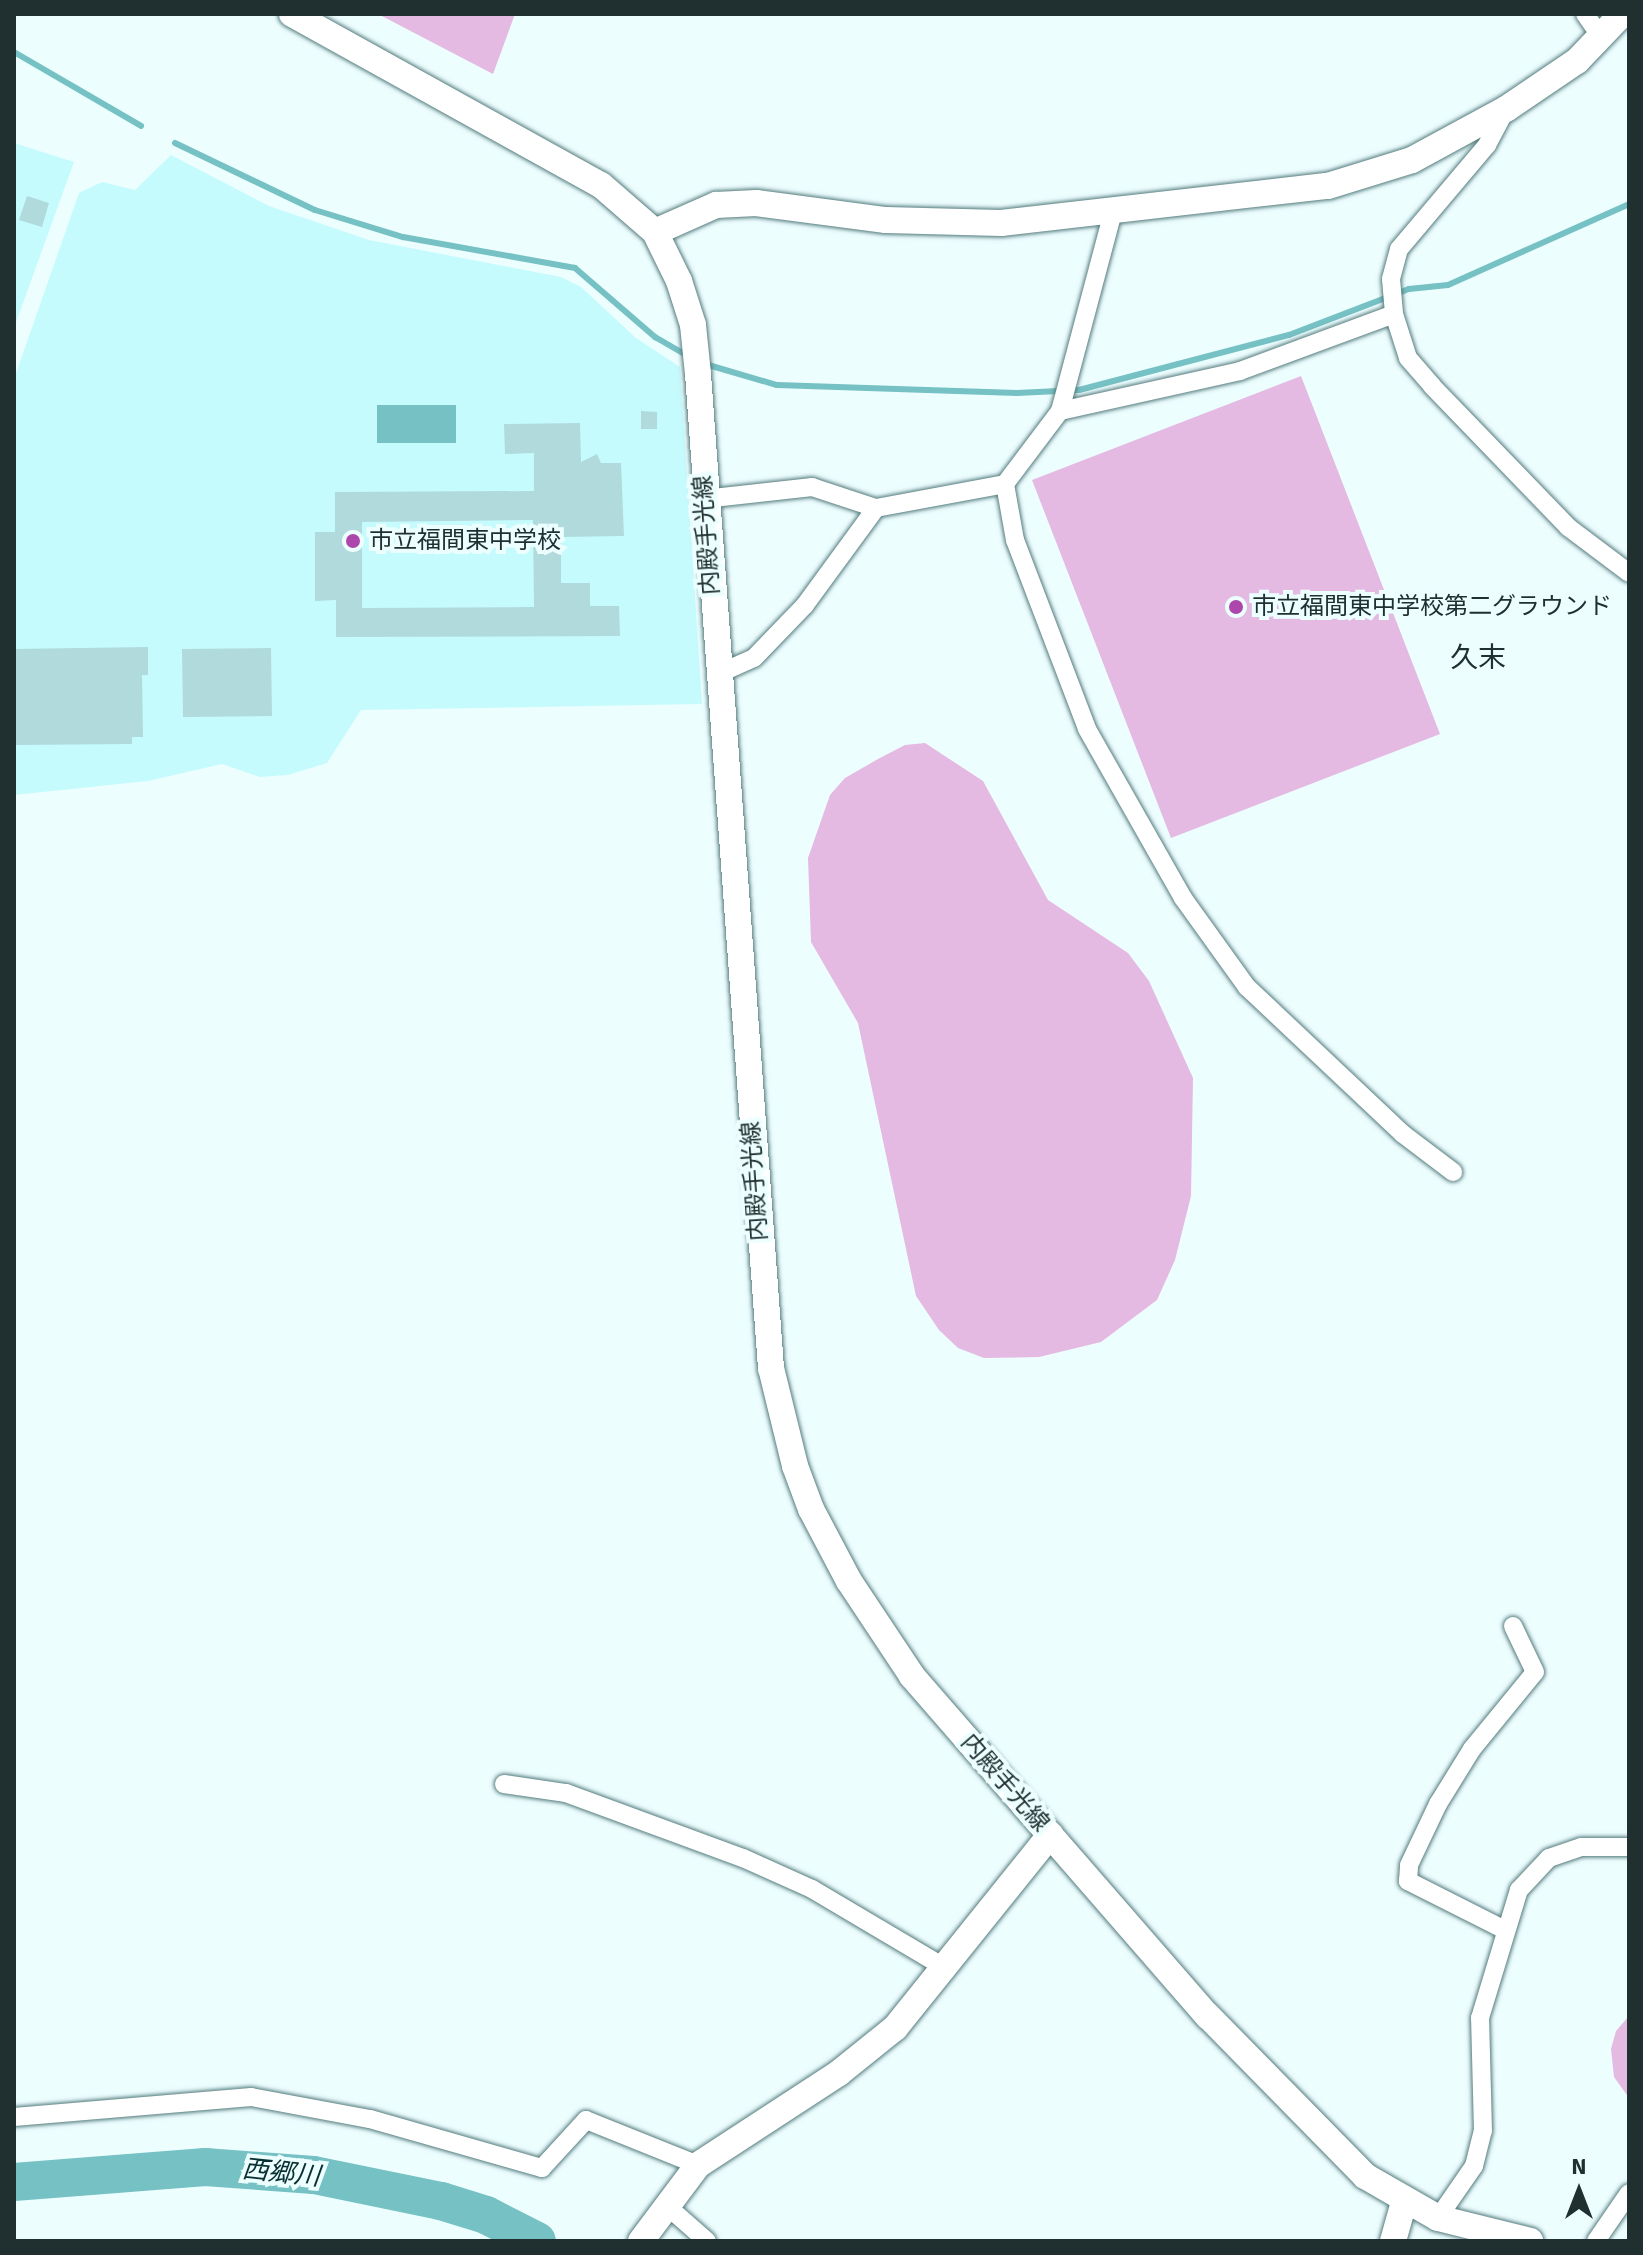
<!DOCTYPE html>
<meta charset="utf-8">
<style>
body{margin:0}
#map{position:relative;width:1643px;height:2255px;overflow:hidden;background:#edfeff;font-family:Signika,"Noto Sans JP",sans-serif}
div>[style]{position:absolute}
.built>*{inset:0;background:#c6fbfe}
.green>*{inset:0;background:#e4b9e2}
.water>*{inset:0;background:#76c1c4}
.stream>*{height:6px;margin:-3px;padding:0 3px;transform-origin:3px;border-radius:3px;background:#76c1c4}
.river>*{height:38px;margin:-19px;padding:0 19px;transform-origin:19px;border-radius:19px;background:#76c1c4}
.building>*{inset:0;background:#b0dadc}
.roads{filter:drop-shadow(0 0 2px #547b7d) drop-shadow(0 0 2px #547b7d)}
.street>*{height:18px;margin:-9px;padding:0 9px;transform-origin:9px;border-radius:9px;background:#fff}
.secondary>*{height:26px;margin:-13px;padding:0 13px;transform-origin:13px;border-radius:13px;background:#fff}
.dots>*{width:22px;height:22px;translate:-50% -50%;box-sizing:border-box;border:4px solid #edfeff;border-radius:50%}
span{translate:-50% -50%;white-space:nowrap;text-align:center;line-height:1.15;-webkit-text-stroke:8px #edfeff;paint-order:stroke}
.street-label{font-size:24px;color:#203031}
.poi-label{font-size:24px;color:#203031}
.left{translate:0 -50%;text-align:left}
.water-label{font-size:26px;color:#082f31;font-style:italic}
.quarter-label{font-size:28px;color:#203031}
.frame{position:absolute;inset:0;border:16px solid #203031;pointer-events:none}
.north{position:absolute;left:1539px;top:2151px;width:80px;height:80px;-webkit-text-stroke:6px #edfeff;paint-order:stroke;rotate:0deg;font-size:22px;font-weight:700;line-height:32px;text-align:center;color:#203031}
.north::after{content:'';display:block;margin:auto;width:28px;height:36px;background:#203031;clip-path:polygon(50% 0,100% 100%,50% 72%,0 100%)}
</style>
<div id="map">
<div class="built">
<div style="clip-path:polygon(14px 143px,74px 162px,14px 328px)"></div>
<div style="clip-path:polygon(171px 155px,269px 206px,369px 240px,561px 277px,581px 287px,636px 338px,680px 367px,702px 704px,361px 710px,327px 763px,288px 775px,260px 777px,222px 764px,148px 781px,14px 795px,14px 379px,79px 193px,102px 182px,135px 190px)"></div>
</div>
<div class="green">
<div style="clip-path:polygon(378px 14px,515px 14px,493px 74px)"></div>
<div style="clip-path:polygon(1301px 376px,1440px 734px,1171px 838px,1032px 480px)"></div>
<div style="clip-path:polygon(925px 743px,983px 781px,1048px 900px,1128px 953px,1149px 981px,1193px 1078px,1191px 1196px,1175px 1260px,1157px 1300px,1101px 1342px,1039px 1357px,984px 1358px,958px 1348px,939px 1330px,916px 1296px,858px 1023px,811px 942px,808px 858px,830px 795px,845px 778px,878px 759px,905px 745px)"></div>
<div style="clip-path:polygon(1629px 2016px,1629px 2098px,1614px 2077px,1611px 2049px,1616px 2031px)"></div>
</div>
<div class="water">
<div style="clip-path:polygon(377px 405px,456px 405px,456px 443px,377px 443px)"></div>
</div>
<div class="stream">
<div style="left:14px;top:52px;width:147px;rotate:30.2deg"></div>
<div style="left:175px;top:143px;width:155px;rotate:25.6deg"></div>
<div style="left:315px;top:210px;width:92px;rotate:17.1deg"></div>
<div style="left:403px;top:237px;width:175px;rotate:10.2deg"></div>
<div style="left:575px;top:268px;width:106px;rotate:40.8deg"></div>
<div style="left:655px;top:337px;width:38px;rotate:30deg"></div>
<div style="left:705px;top:364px;width:75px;rotate:16.3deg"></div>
<div style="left:777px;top:385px;width:240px;rotate:1.9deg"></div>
<div style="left:1017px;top:393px;width:62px;rotate:-2.8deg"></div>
<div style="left:1079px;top:390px;width:217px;rotate:-14.7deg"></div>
<div style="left:1289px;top:335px;width:129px;rotate:-21deg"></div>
<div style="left:1409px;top:289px;width:39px;rotate:-6deg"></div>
<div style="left:1448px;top:285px;width:198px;rotate:-24.1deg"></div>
</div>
<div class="river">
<div style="left:14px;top:2182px;width:192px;rotate:-4.5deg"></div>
<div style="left:205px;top:2167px;width:109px;rotate:4.2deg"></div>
<div style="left:314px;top:2175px;width:130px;rotate:11.6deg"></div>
<div style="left:441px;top:2201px;width:47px;rotate:17.3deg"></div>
<div style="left:486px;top:2215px;width:57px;rotate:27deg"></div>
</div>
<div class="building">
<div style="clip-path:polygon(27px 196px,49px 203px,42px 227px,19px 220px)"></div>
<div style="clip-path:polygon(641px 411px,657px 412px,657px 429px,641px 429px)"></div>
<div style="clip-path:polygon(evenodd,580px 423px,581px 462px,597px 454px,601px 463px,621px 463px,624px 536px,561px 537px,561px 583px,590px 583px,590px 606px,619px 606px,620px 636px,336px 637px,336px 600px,315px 601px,315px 532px,335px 532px,335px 492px,534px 491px,534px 453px,505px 454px,504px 424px,580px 423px,533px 520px,534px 607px,362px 608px,362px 522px,533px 520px)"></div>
<div style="clip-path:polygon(148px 647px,148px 675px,142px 675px,143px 737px,132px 737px,132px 744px,14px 745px,14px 649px)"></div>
<div style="clip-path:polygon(271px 648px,272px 716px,183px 717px,182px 649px)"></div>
</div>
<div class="roads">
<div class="street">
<div style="left:1585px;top:14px;width:24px;rotate:55deg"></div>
<div style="left:1506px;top:109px;width:41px;rotate:117.8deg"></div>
<div style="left:1487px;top:145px;width:136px;rotate:130.2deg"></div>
<div style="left:1399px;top:249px;width:31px;rotate:105deg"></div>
<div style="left:1391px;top:279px;width:35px;rotate:85deg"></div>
<div style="left:1394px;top:314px;width:46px;rotate:72.3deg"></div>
<div style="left:1408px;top:358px;width:37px;rotate:49deg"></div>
<div style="left:1432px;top:386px;width:196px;rotate:46deg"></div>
<div style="left:1568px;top:527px;width:76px;rotate:37deg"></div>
<div style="left:1060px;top:411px;width:184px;rotate:-12.5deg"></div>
<div style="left:1240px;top:371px;width:164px;rotate:-20.3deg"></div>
<div style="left:1005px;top:484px;width:57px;rotate:79.9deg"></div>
<div style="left:1015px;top:540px;width:202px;rotate:69.1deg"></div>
<div style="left:1087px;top:729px;width:194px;rotate:60.4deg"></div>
<div style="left:1183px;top:898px;width:110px;rotate:54.3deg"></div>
<div style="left:1247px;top:987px;width:214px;rotate:43.3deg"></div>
<div style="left:1403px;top:1134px;width:63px;rotate:37.2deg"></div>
<div style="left:704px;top:499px;width:109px;rotate:-6.3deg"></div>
<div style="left:812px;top:487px;width:67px;rotate:18.2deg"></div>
<div style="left:876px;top:508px;width:131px;rotate:-10.5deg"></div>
<div style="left:1005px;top:484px;width:91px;rotate:-53deg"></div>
<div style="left:1060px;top:411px;width:206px;rotate:-75.1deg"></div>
<div style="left:718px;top:674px;width:39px;rotate:-24deg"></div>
<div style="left:754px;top:658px;width:74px;rotate:-46.1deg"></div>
<div style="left:805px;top:605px;width:120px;rotate:-53.8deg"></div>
<div style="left:504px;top:1784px;width:63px;rotate:8.3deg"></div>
<div style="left:566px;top:1793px;width:189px;rotate:20.2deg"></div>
<div style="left:743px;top:1858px;width:76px;rotate:24.2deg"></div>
<div style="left:812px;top:1889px;width:153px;rotate:30.6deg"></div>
<div style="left:1505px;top:1930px;width:109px;rotate:-153.2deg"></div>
<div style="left:1408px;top:1881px;width:16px;rotate:-86deg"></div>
<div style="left:1409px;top:1865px;width:68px;rotate:-64.6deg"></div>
<div style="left:1438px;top:1804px;width:65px;rotate:-58.3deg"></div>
<div style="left:1472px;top:1749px;width:99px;rotate:-50.7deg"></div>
<div style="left:1535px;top:1672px;width:51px;rotate:-115.6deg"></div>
<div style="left:14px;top:2117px;width:238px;rotate:-4.8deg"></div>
<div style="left:251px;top:2097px;width:121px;rotate:10.5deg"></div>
<div style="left:370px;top:2119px;width:179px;rotate:15.9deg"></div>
<div style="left:542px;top:2168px;width:65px;rotate:-47.5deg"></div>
<div style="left:586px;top:2120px;width:121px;rotate:21.9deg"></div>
<div style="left:667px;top:2206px;width:53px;rotate:41.2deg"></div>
<div style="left:1438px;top:2218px;width:63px;rotate:-55.3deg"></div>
<div style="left:1474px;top:2166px;width:36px;rotate:-76deg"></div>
<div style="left:1483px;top:2131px;width:113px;rotate:-91.5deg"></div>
<div style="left:1480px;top:2018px;width:134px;rotate:-73.1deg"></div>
<div style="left:1519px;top:1890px;width:44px;rotate:-46.8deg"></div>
<div style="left:1549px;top:1858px;width:34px;rotate:-19deg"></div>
<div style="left:1581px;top:1847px;width:48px"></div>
<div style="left:1596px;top:2241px;width:58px;rotate:-55.5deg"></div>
</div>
<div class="secondary">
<div style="left:292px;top:14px;width:353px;rotate:29deg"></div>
<div style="left:601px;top:185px;width:72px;rotate:41deg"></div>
<div style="left:655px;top:232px;width:55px;rotate:63.9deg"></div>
<div style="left:679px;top:281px;width:46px;rotate:72.3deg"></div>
<div style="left:693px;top:325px;width:49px;rotate:84.2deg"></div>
<div style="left:698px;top:374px;width:997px;rotate:85.8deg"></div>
<div style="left:771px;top:1368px;width:101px;rotate:76.2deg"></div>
<div style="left:795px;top:1466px;width:46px;rotate:69.6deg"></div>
<div style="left:811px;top:1509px;width:81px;rotate:62.2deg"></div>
<div style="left:849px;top:1581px;width:114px;rotate:56.4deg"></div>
<div style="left:912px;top:1676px;width:451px;rotate:49deg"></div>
<div style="left:1208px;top:2016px;width:224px;rotate:45.5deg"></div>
<div style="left:1365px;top:2176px;width:84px;rotate:29.9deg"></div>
<div style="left:1438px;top:2218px;width:95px;rotate:14deg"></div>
<div style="left:655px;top:232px;width:67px;rotate:-23.9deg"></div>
<div style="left:716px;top:205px;width:40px;rotate:-2.9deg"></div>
<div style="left:756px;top:203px;width:131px;rotate:7.5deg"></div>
<div style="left:886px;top:220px;width:115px;rotate:1.5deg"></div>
<div style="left:1001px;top:223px;width:329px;rotate:-6.5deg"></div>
<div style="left:1328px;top:186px;width:88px;rotate:-17.2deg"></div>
<div style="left:1412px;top:160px;width:107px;rotate:-28.5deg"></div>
<div style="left:1506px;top:109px;width:86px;rotate:-34.1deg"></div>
<div style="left:1577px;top:61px;width:65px;rotate:-46.2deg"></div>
<div style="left:641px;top:2241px;width:95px;rotate:-53.1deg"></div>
<div style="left:698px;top:2165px;width:168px;rotate:-33.1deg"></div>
<div style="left:839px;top:2073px;width:72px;rotate:-38.8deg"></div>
<div style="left:895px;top:2028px;width:248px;rotate:-51.2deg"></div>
<div style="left:1393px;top:2241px;width:41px;rotate:-74.2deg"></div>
</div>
</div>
<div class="dots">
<div style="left:353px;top:541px;background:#ad47ac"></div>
<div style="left:1236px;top:607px;background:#ad47ac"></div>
</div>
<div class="street-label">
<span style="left:707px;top:535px;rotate:-94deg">内殿手光線</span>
<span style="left:755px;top:1181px;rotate:-94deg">内殿手光線</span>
<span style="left:1005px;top:1783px;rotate:49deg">内殿手光線</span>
</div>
<div class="poi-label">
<span class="left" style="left:369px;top:541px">市立福間東中学校</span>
<span class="left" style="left:1252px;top:607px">市立福間東中学校第二グラウンド</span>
</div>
<div class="water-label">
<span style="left:281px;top:2174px;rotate:6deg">西郷川</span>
</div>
<div class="quarter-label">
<span style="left:1478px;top:658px">久末</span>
</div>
<div class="frame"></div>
<div class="north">N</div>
</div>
